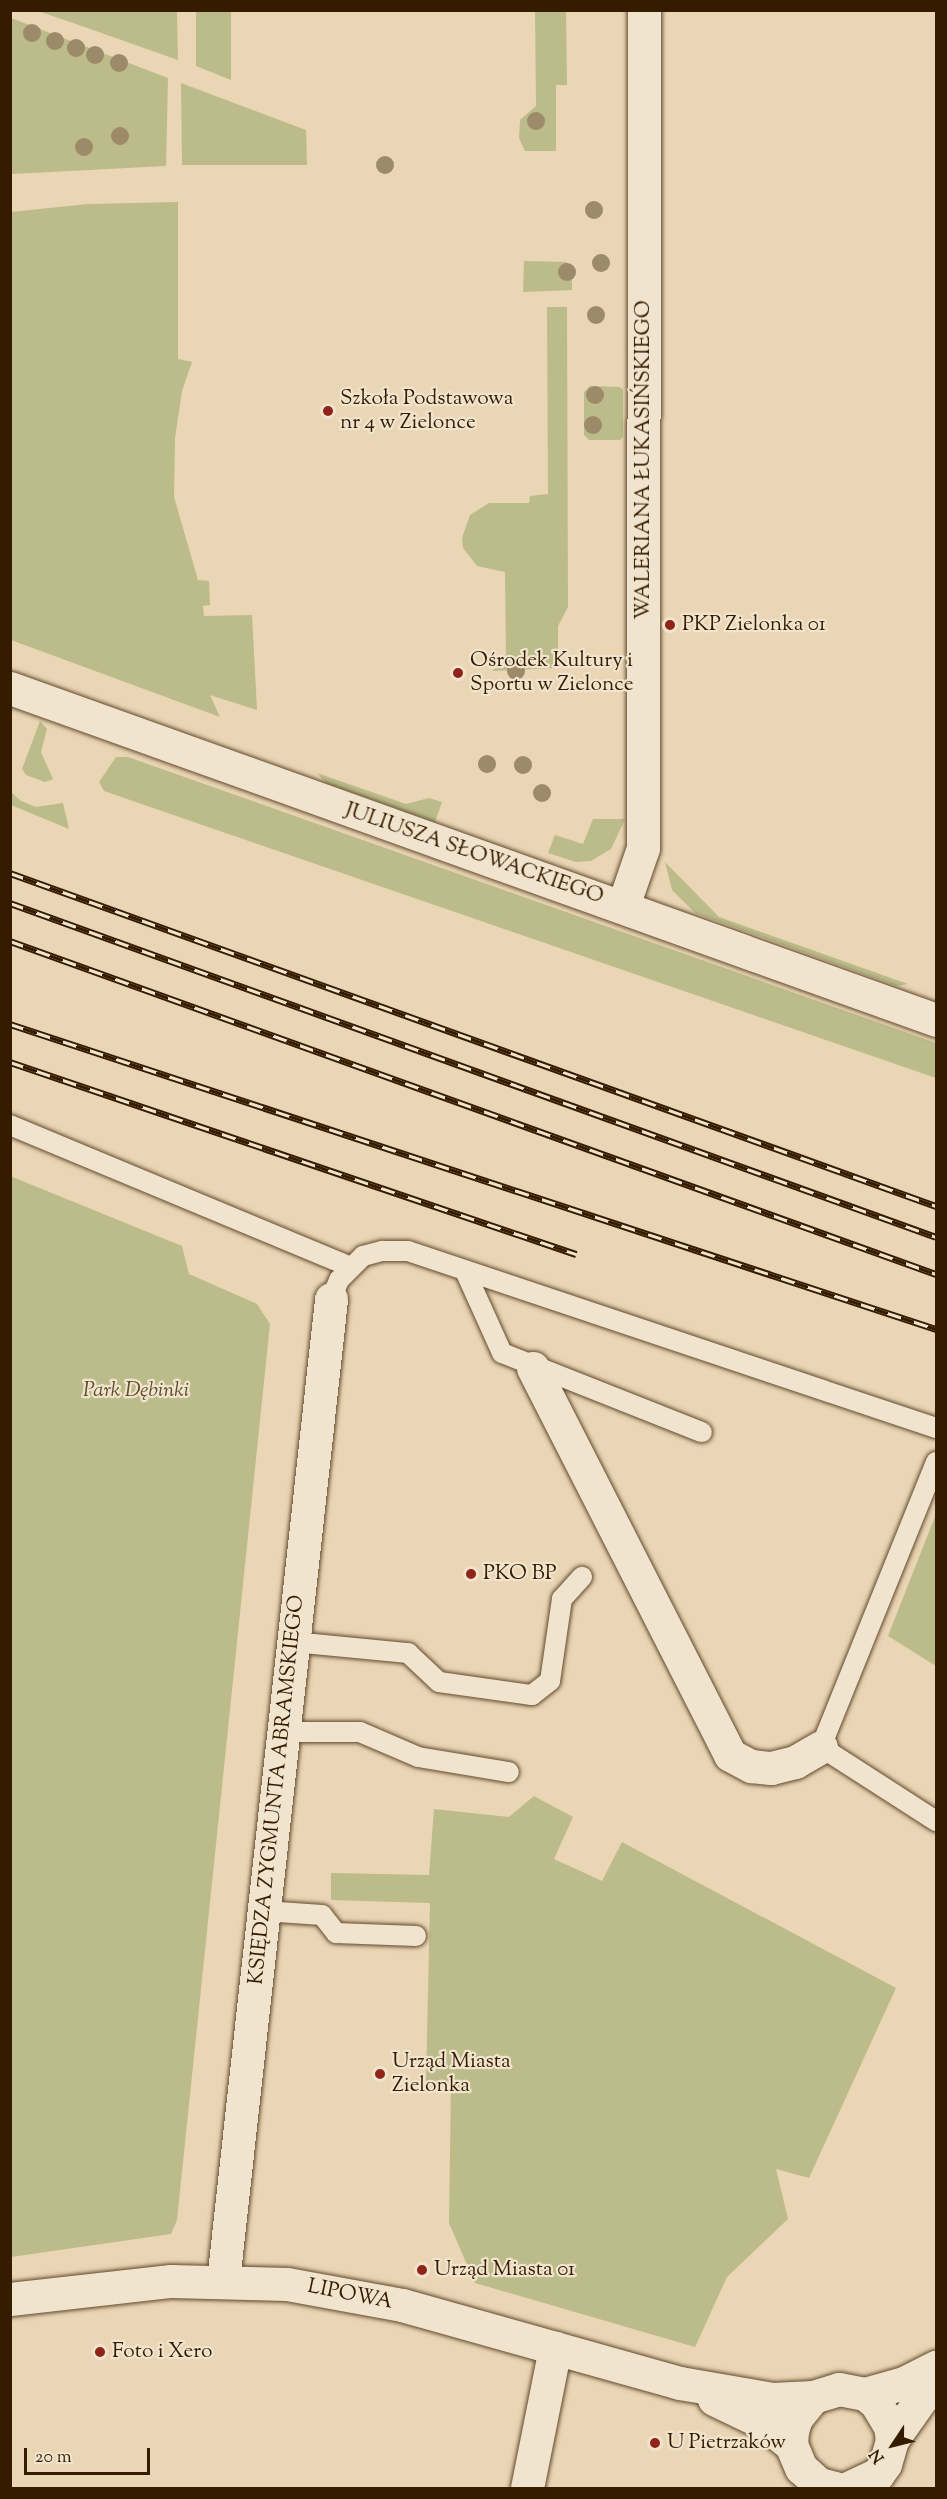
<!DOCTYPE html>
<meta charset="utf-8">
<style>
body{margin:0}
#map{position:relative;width:947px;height:2499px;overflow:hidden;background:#ead5b4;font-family:"Sorts Mill Goudy",serif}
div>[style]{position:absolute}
.green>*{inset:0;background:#bbbc8a}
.roads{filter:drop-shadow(0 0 2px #624a2d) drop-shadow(0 0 2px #624a2d)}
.lane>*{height:20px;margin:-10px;padding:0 10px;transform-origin:10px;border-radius:10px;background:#f1e4ce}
.street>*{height:33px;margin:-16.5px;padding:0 16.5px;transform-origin:16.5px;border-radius:16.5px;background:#f1e4ce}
.secondary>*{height:33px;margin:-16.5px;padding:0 16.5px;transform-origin:16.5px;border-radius:16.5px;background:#f1e4ce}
.rail>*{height:7px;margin-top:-3.5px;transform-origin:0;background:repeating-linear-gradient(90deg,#f1e4ce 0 14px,#351c00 0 28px);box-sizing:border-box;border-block:2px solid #351c00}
.trees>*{width:18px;height:18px;margin:-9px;border-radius:50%;background:#9c8a68}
.dots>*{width:16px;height:16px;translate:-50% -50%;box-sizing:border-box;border:3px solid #f1e4ce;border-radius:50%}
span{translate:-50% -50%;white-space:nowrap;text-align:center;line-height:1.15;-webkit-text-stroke:4.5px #f1e4ce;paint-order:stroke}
.poi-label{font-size:21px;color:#351c00}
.left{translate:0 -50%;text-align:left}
.street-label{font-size:21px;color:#351c00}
.park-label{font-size:21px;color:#5d4c29;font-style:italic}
.frame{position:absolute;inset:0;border:12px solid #351c00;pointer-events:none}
.north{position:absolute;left:863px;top:2415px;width:60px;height:60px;-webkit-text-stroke:4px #f1e4ce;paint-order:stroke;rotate:235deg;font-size:16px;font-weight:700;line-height:24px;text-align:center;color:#351c00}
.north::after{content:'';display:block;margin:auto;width:21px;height:27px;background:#351c00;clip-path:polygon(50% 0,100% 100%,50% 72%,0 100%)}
.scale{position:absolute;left:24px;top:2448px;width:126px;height:27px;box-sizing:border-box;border:3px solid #351c00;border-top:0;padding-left:8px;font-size:18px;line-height:21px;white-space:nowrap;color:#351c00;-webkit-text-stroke:4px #f1e4ce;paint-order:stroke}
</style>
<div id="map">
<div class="green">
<div style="clip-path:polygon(38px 11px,177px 11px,178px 60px,76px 24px)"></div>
<div style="clip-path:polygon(196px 11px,231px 11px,231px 80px,196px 66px)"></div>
<div style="clip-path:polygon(535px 11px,566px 11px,567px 85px,556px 85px,556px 151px,525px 151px,519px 138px,520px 120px,536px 106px)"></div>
<div style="clip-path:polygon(11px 18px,168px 78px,166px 166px,11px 174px)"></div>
<div style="clip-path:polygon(181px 83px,306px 130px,307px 165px,182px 165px)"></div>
<div style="clip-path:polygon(178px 202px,178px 359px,192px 362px,182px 391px,175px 438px,174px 497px,198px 580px,209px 581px,210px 605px,203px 606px,204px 616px,252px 615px,257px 710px,210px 695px,220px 717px,11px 640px,11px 212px,88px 204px)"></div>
<div style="clip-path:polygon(524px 261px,566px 262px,572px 267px,572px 290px,523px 292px)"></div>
<div style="clip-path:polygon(547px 307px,567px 307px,568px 607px,558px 626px,558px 668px,492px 671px,502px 664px,506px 654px,505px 572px,477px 566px,463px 548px,462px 538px,470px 515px,489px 503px,529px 503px,530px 496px,548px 494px)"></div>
<div style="clip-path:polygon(590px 386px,620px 387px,623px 390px,623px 437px,620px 440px,589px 440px,584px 435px,584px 392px)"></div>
<div style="clip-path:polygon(40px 721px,47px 729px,41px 752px,53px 779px,45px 782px,26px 775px,22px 769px)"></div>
<div style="clip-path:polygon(116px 757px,128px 757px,936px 1043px,936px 1078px,104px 791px,99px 782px)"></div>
<div style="clip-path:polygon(317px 773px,406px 804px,429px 798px,442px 802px,435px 822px,326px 783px)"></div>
<div style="clip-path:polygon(10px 791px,21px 801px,36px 807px,63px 803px,69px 829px,11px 805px)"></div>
<div style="clip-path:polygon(593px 819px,625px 819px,611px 849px,591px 861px,576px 862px,548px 853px,555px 835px,583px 844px)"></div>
<div style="clip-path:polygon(665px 862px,719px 917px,908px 984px,897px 986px,695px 913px,672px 890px)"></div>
<div style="clip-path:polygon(10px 1176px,182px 1246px,189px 1274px,257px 1304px,270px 1324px,177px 2220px,171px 2234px,11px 2257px)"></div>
<div style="clip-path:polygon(936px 1514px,936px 1666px,888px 1636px)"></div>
<div style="clip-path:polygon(534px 1796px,573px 1817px,554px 1859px,602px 1881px,622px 1842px,896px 1988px,809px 2178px,776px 2169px,788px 2219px,727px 2277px,695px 2347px,475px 2283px,449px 2223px,451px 2083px,426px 2081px,430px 1903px,331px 1900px,331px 1873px,429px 1875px,434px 1809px,509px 1817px)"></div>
</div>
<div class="roads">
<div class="lane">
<div style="left:10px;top:1125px;width:369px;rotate:22.6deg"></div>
<div style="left:465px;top:1271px;width:90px;rotate:65.7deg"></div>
<div style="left:502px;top:1353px;width:215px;rotate:21.6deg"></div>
<div style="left:331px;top:1299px;width:21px;rotate:-67deg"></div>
<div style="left:339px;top:1280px;width:34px;rotate:-45deg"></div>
<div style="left:363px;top:1256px;width:20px;rotate:-15deg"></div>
<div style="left:382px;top:1251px;width:26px"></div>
<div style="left:408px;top:1251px;width:557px;rotate:18.53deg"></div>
<div style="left:936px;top:1462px;width:307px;rotate:112deg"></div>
<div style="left:821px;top:1747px;width:137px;rotate:32.8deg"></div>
<div style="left:293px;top:1642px;width:116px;rotate:5.5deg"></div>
<div style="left:408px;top:1653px;width:42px;rotate:43.1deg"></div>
<div style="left:439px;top:1682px;width:94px;rotate:8deg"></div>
<div style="left:532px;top:1695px;width:23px;rotate:-38deg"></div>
<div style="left:550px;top:1681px;width:83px;rotate:-81.7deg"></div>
<div style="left:562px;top:1599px;width:30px;rotate:-48deg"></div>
<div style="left:284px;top:1732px;width:76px"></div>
<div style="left:360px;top:1732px;width:63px;rotate:23.3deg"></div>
<div style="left:418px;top:1757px;width:92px;rotate:9.4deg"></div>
<div style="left:264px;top:1911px;width:58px;rotate:3.9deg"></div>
<div style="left:322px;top:1915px;width:23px;rotate:52deg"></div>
<div style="left:336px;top:1933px;width:80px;rotate:2.1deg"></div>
</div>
<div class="street">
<div style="left:10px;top:688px;width:984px;rotate:19.72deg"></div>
<div style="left:623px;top:906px;width:61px;rotate:-71deg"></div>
<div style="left:643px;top:848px;width:838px;rotate:-89.93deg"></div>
<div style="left:533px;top:1368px;width:434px;rotate:63deg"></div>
<div style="left:730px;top:1755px;width:24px;rotate:28deg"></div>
<div style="left:751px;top:1766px;width:20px;rotate:6deg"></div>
<div style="left:771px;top:1768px;width:25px;rotate:-14deg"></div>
<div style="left:795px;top:1762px;width:30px;rotate:-30deg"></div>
<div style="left:223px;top:2281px;width:988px;rotate:-83.72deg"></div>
<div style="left:527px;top:2488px;width:143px;rotate:-78.7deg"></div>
</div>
<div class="secondary">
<div style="left:10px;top:2299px;width:162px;rotate:-6.4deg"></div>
<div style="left:171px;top:2281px;width:116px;rotate:1.5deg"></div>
<div style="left:287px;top:2284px;width:117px;rotate:10.3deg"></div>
<div style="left:402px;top:2305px;width:289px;rotate:15.7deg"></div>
<div style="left:680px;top:2383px;width:94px;rotate:9.8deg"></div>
<div style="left:773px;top:2399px;width:40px;rotate:-2.9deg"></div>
<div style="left:865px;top:2394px;width:41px;rotate:-15.8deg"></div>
<div style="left:904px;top:2383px;width:36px;rotate:-27deg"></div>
<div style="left:714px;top:2399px;width:55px;rotate:25.6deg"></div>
<div style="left:764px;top:2423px;width:35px;rotate:39deg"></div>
<div style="left:892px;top:2440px;width:76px;rotate:-54.6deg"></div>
<div style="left:835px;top:2488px;width:16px;rotate:-166deg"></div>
<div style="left:819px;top:2484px;width:24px;rotate:-138deg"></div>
<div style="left:801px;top:2468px;width:25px;rotate:-113deg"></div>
<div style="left:791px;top:2445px;width:14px;rotate:-86deg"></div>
<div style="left:792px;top:2431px;width:14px;rotate:-73deg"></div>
<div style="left:796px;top:2418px;width:27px;rotate:-51deg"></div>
<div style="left:813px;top:2397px;width:27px;rotate:-17deg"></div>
<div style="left:839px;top:2389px;width:26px;rotate:11deg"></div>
<div style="left:865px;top:2394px;width:14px;rotate:39deg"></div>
<div style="left:876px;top:2403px;width:27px;rotate:59deg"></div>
<div style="left:890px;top:2426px;width:14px;rotate:82deg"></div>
<div style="left:892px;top:2440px;width:25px;rotate:106deg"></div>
<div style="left:885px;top:2464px;width:12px;rotate:125deg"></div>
<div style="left:878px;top:2474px;width:33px;rotate:155deg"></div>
</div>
</div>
<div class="rail">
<div style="left:10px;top:873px;width:984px;rotate:19.78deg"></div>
<div style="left:10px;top:903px;width:984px;rotate:19.83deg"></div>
<div style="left:10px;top:941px;width:984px;rotate:19.78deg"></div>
<div style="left:10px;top:1024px;width:975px;rotate:18.23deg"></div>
<div style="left:10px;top:1062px;width:598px;rotate:18.74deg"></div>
</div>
<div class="trees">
<div style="left:32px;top:33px"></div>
<div style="left:55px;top:41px"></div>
<div style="left:76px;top:48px"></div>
<div style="left:95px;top:55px"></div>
<div style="left:119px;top:63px"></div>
<div style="left:536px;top:121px"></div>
<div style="left:120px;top:136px"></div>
<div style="left:84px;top:147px"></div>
<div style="left:385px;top:165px"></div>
<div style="left:594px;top:210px"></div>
<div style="left:601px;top:263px"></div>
<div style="left:567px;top:272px"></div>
<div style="left:596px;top:315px"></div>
<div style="left:595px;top:395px"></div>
<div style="left:593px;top:425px"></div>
<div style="left:516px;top:671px"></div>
<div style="left:487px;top:764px"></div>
<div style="left:523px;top:765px"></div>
<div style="left:542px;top:793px"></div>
</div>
<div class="dots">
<div style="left:328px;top:411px;background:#8f2418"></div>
<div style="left:670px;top:625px;background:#8f2418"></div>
<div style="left:458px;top:673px;background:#8f2418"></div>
<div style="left:471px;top:1574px;background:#8f2418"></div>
<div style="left:380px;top:2074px;background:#8f2418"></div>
<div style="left:422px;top:2270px;background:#8f2418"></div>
<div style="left:100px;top:2352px;background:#8f2418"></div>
<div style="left:655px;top:2443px;background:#8f2418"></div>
</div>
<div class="poi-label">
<span class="left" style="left:340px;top:411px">Szkoła Podstawowa<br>nr 4 w Zielonce</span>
<span class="left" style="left:682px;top:625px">PKP Zielonka 01</span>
<span class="left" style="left:470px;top:673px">Ośrodek Kultury i<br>Sportu w Zielonce</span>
<span class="left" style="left:483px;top:1574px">PKO BP</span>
<span class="left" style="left:392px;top:2074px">Urząd Miasta<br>Zielonka</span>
<span class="left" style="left:434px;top:2270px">Urząd Miasta 01</span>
<span class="left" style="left:112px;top:2352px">Foto i Xero</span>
<span class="left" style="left:667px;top:2443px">U Pietrzaków</span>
</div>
<div class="street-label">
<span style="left:644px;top:460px;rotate:-90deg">WALERIANA ŁUKASIŃSKIEGO</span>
<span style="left:474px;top:854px;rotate:19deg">JULIUSZA SŁOWACKIEGO</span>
<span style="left:277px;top:1790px;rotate:-84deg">KSIĘDZA ZYGMUNTA ABRAMSKIEGO</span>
<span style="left:350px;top:2295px;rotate:11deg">LIPOWA</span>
</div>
<div class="park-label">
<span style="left:136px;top:1391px">Park Dębinki</span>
</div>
<div class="frame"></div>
<div class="north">N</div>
<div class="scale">20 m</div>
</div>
